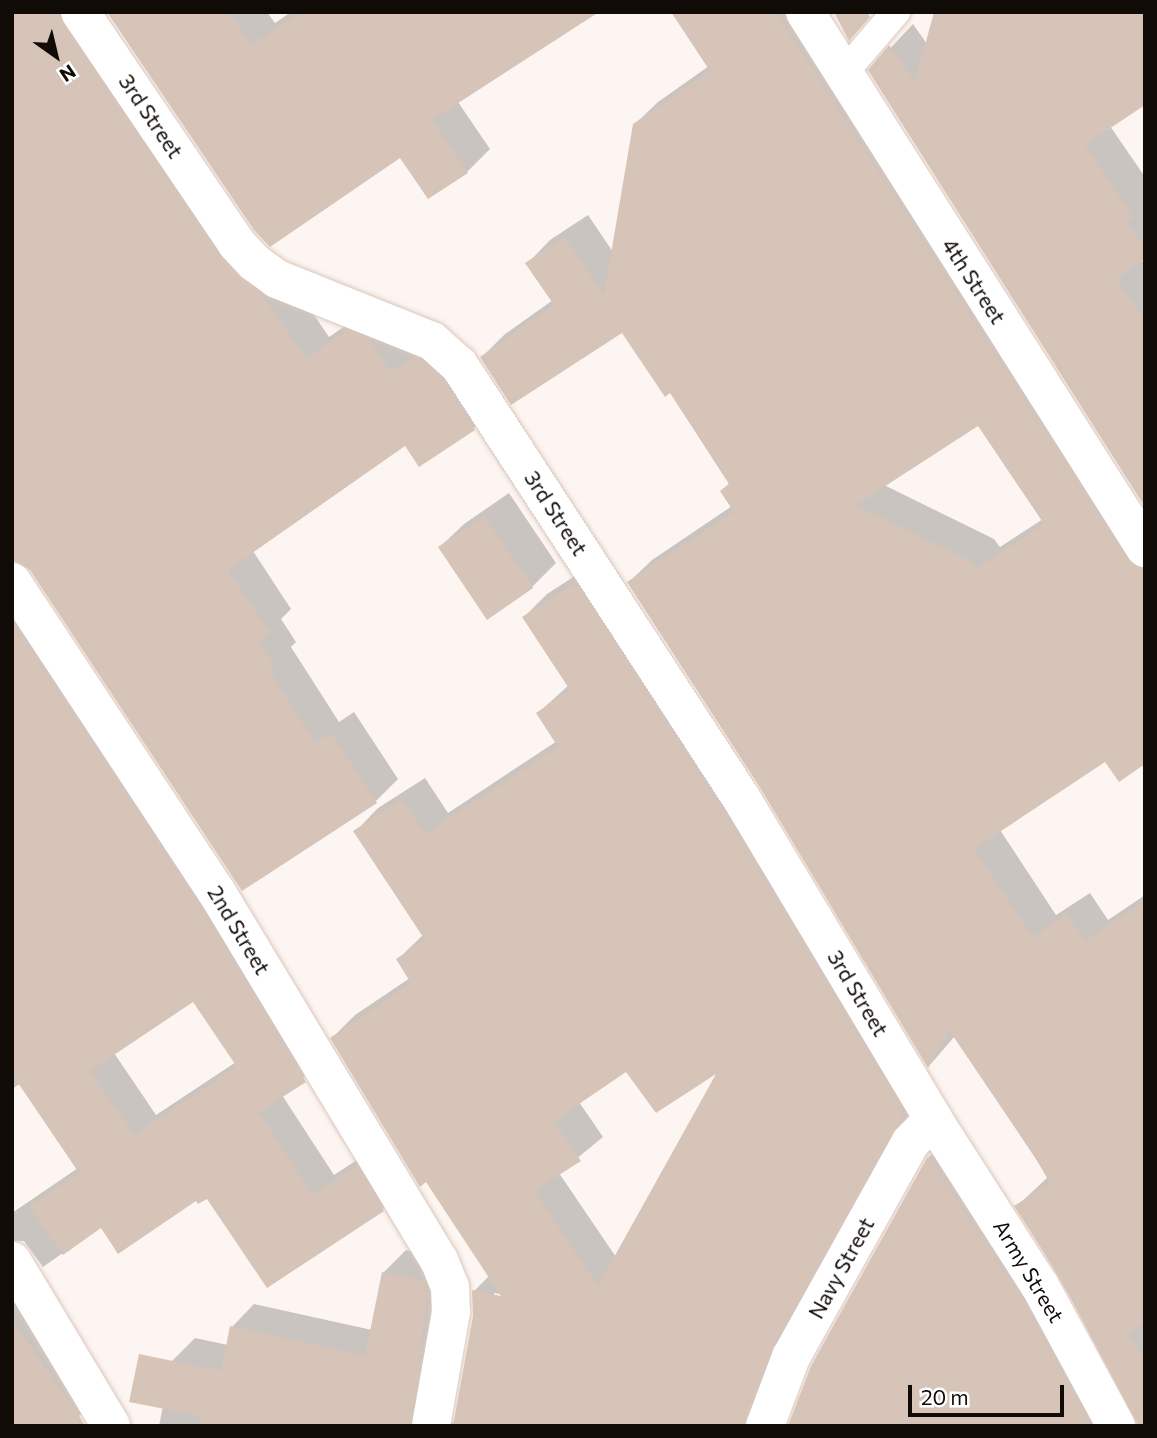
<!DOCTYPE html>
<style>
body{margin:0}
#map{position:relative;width:1157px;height:1438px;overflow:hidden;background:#fdf5f1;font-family:Commissioner,sans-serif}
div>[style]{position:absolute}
.shadow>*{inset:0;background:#0003}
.building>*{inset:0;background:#d6c4b8}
.roads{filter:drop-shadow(0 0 2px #dac7bc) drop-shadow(0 0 2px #dac7bc)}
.service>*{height:28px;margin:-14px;padding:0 14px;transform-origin:14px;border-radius:14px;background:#fff}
.minor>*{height:38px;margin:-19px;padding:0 19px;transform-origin:19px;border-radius:19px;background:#fff}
span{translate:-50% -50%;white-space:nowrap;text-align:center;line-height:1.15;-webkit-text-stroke:7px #fff;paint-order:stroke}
.street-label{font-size:21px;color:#110b08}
.frame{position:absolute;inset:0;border:14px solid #110b08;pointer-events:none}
.north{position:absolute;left:21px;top:21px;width:70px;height:70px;-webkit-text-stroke:5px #fff;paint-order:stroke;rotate:146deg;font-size:19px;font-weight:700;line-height:28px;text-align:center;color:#110b08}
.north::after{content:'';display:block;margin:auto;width:24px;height:32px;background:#110b08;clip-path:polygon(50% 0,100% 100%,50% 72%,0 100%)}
.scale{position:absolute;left:908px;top:1385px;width:156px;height:32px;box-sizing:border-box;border:4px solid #110b08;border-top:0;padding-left:9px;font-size:21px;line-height:24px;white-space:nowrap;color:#110b08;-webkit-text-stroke:5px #fff;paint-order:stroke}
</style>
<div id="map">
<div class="shadow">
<div style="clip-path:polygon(12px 12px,92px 12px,242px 233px,285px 272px,329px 337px,371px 308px,497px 405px,474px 428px,419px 464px,405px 443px,253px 551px,291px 609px,281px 619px,296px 642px,291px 647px,339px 722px,354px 712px,398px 779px,376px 801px,12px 519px)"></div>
<div style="clip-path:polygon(109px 12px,267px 12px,275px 23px,291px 12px,587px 12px,458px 102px,490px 149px,467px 172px,400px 155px)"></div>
<div style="clip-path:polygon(evenodd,673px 12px,816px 12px,1145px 530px,1145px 762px,1106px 759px,1000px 830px,1056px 915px,1090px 893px,1108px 920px,1145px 895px,1145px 1426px,1017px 1206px,1048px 1177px,955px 1036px,929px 1066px,763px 788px,629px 582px,652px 560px,732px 506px,722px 491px,730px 482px,671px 391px,623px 330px,482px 357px,505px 334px,553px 300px,528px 263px,550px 240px,588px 215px,613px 252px,634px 125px,658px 102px,709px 66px,673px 12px,978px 423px,1043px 519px,1000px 547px,994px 539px,884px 485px,978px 423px)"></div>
<div style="clip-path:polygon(913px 24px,927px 44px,1110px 126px,1145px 177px,1145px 257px,1141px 259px,1145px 266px,1145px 504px,870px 70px)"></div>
<div style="clip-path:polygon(509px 493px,556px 563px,532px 587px,440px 547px,464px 524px)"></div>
<div style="clip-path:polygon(evenodd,598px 561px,926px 1089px,770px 1417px,791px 1425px,812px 1367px,929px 1157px,951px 1135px,1120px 1414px,1138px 1426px,159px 1426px,172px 1361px,195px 1338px,228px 1345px,232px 1327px,254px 1304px,372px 1330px,383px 1273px,406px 1250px,446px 1258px,439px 1420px,455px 1423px,474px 1316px,474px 1291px,490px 1275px,332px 1038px,355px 1015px,410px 978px,398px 959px,423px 935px,356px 831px,378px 808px,425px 778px,448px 813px,557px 741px,538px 713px,569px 685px,524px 617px,547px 594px,598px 561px,720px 1069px,616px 1257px,559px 1173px,603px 1137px,579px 1102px,627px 1070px,720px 1069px,598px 561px,494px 1293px,510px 1296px,494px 1297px,494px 1293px)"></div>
<div style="clip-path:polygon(evenodd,12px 577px,326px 1059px,282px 1095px,334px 1175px,378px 1146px,404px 1188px,383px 1209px,207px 1196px,101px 1226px,43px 1267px,24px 1241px,12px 1241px,12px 1213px,78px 1168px,21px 1083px,12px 1089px,12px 577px,194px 1000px,236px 1062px,156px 1115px,114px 1053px,194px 1000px)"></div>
<div style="clip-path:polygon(12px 1241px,100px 1394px,79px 1416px,12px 1426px)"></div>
</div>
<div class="building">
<div style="clip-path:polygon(12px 12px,58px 12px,62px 24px,219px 256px,262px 295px,306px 358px,347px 330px,369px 339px,391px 372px,414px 357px,420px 360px,442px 379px,475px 430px,419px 467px,405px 446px,228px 570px,270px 633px,258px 641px,275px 666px,269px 670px,315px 743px,331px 733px,377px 803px,242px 891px,30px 570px,12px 560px)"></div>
<div style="clip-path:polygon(107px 12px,229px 12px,251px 45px,301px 12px,599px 12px,432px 120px,468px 173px,428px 199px,400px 158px,270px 247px,254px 230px)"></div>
<div style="clip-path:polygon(evenodd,671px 12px,776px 12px,1127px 560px,1145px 570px,1145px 764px,1119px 782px,1105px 762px,974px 849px,1033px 937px,1067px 914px,1085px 941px,1145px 901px,1145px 1322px,1128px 1333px,1145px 1359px,1145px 1426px,1138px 1426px,1059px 1276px,1014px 1206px,1050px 1183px,1036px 1159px,949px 1030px,928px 1068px,761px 789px,627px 582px,734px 512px,720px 491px,729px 484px,670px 393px,665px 397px,622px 333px,511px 405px,480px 357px,554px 305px,525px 263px,564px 237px,604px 295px,633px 124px,710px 71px,671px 12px,978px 426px,1044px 524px,976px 569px,971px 561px,856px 505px,978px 426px)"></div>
<div style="clip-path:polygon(834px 12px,867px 12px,870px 17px,849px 41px)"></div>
<div style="clip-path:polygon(934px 12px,1145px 12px,1145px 105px,1085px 145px,1133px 217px,1126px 221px,1145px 249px,1145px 259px,1116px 279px,1145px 322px,1145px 507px,868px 70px,889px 45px,915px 82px)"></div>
<div style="clip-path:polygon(484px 516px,533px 588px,487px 620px,438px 547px)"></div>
<div style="clip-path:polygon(evenodd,575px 583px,724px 813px,904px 1113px,772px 1346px,744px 1426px,453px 1426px,473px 1316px,472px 1290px,501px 1296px,426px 1182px,420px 1187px,330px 1038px,411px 983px,396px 959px,425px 940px,353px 831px,402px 799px,425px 834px,558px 747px,536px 713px,570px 690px,522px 617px,575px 583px,626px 1072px,656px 1113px,716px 1074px,598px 1286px,534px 1191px,581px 1161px,554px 1121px,626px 1072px)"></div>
<div style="clip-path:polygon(evenodd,12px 622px,198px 903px,306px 1082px,259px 1112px,312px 1195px,357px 1166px,384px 1211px,267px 1288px,207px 1199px,198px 1204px,196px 1201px,118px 1254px,101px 1228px,63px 1255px,29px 1206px,79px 1173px,12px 1074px,12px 622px,193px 1002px,237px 1067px,134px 1135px,90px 1071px,193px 1002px)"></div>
<div style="clip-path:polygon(928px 1156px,1021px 1297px,1091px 1426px,788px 1426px,811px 1366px)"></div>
<div style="clip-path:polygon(382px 1272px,424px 1281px,428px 1292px,410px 1426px,199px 1426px,201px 1416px,129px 1402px,139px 1354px,221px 1371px,230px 1326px,365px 1356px)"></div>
<div style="clip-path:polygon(12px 1320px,78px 1414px,85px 1426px,12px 1426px)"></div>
</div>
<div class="roads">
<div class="service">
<div style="left:842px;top:75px;width:83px;rotate:-49.4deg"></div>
</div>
<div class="minor">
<div style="left:80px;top:12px;width:280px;rotate:55.9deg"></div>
<div style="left:237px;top:244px;width:26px;rotate:47deg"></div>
<div style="left:255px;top:263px;width:27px;rotate:36deg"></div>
<div style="left:277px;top:279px;width:167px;rotate:21.8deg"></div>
<div style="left:432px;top:341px;width:36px;rotate:42deg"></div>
<div style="left:459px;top:365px;width:520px;rotate:56.92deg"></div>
<div style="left:743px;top:801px;width:370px;rotate:59.1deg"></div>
<div style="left:933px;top:1119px;width:198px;rotate:57.4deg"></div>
<div style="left:1040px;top:1286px;width:159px;rotate:61.5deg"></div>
<div style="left:805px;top:12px;width:635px;rotate:57.61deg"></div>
<div style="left:12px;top:582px;width:370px;rotate:56.6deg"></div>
<div style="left:216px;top:891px;width:431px;rotate:58.9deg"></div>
<div style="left:439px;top:1260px;width:29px;rotate:68deg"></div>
<div style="left:450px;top:1287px;width:25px;rotate:88deg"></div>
<div style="left:451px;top:1312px;width:116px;rotate:100deg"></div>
<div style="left:12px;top:1261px;width:192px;rotate:59deg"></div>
<div style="left:765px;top:1426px;width:74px;rotate:-69.4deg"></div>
<div style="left:791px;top:1357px;width:245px;rotate:-60.9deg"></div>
<div style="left:910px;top:1143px;width:33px;rotate:-46deg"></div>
</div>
</div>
<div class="street-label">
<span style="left:151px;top:116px;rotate:56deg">3rd Street</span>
<span style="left:974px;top:281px;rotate:57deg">4th Street</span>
<span style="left:556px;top:513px;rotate:57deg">3rd Street</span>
<span style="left:239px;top:930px;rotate:59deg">2nd Street</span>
<span style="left:858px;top:993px;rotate:59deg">3rd Street</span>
<span style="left:841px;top:1268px;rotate:-61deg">Navy Street</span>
<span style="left:1029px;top:1271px;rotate:59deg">Army Street</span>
</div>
<div class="frame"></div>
<div class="north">N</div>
<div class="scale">20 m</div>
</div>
